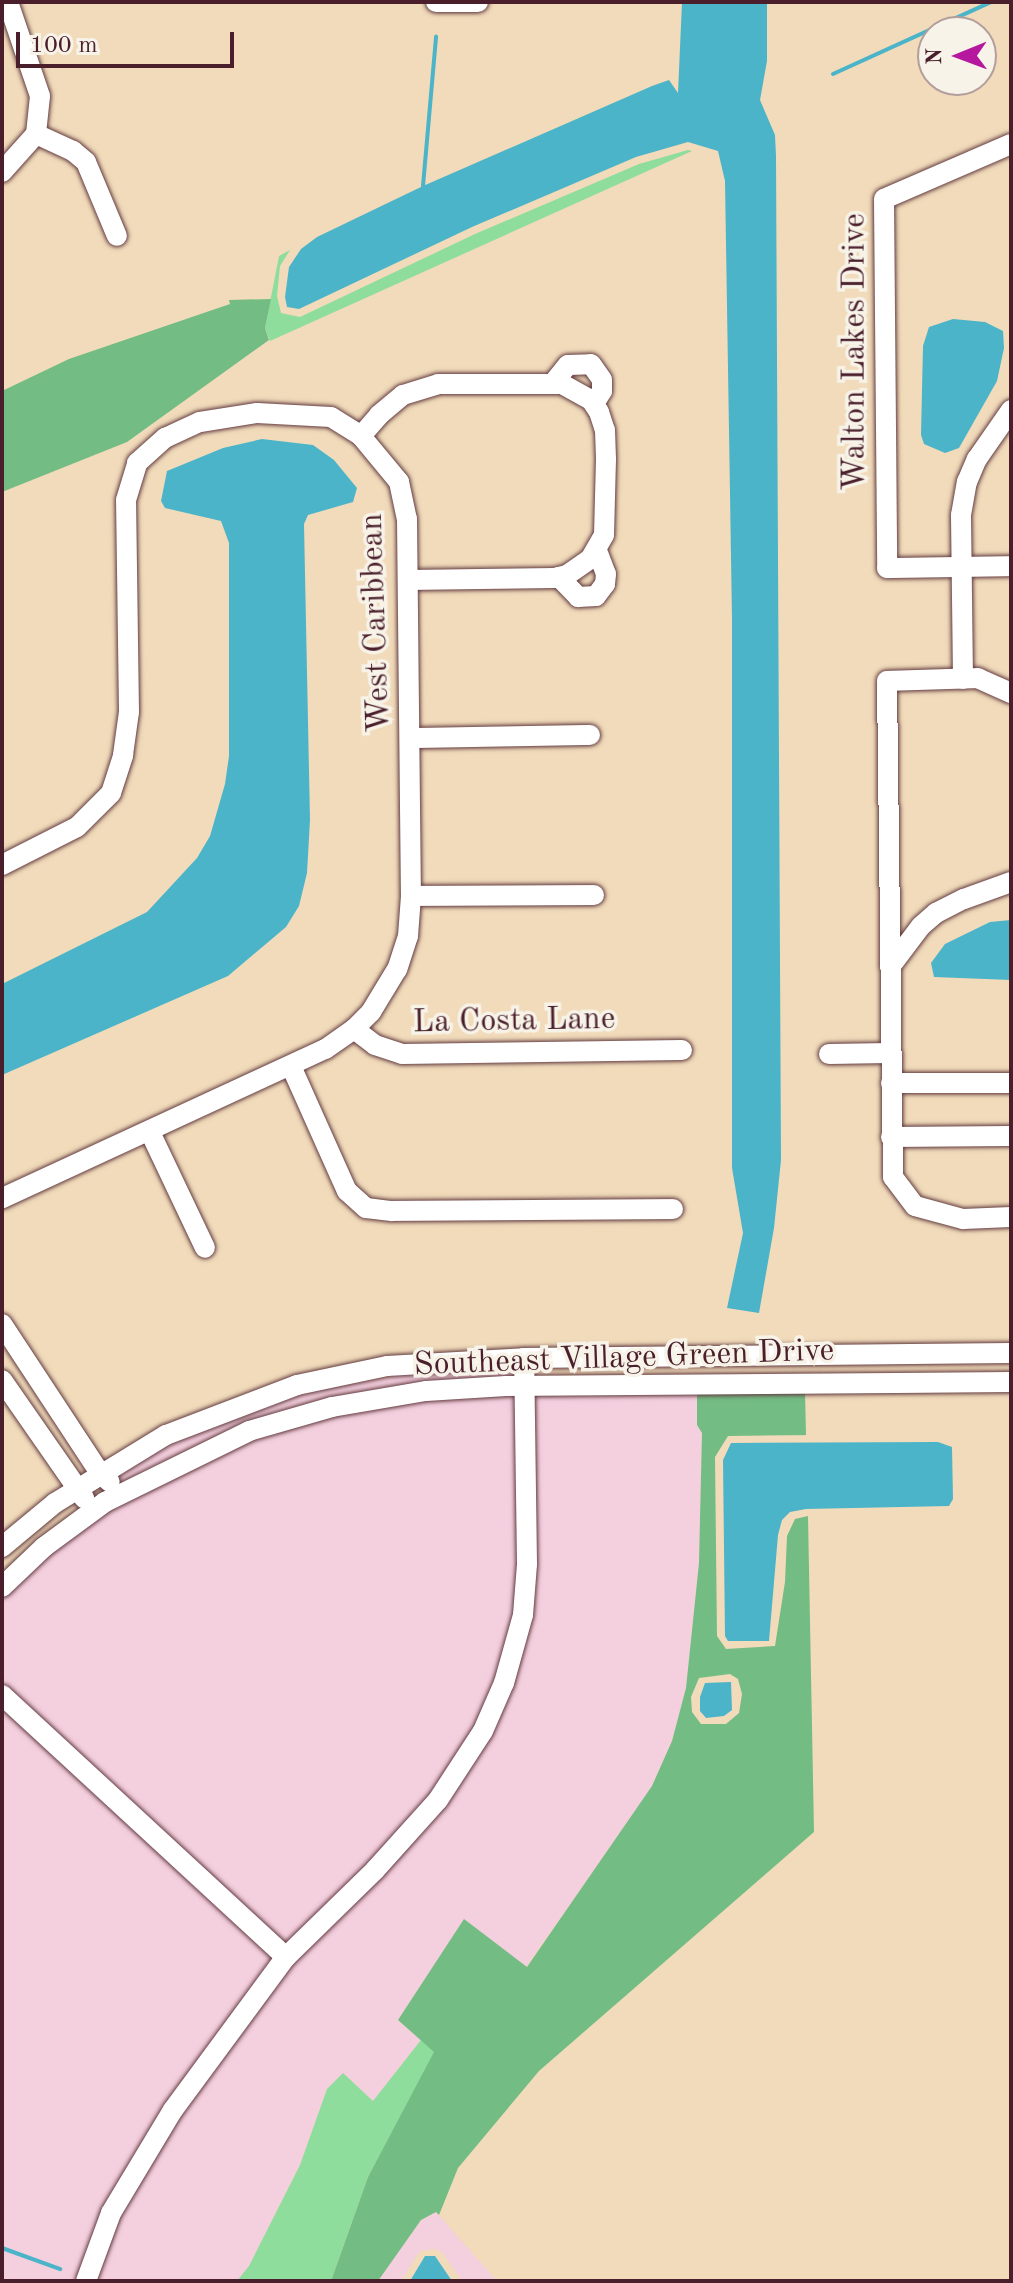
<!DOCTYPE html>
<style>
body{margin:0}
#map{position:relative;width:1013px;height:2283px;overflow:hidden;background:#f1dbba;font-family:"Old Standard TT",serif}
div>[style]{position:absolute}
.built>*{inset:0;background:#f4cfde}
.green>*{inset:0;background:#8fdd9c}
.forest>*{inset:0;background:#73bc84}
.water>*{inset:0;background:#4bb4c9}
.stream>*{height:4px;margin:-2px;padding:0 2px;transform-origin:2px;border-radius:2px;background:#4bb4c9}
.roads{filter:drop-shadow(0 0 2px #633b40) drop-shadow(0 0 2px #633b40)}
.minor>*{height:20px;margin:-10px;padding:0 10px;transform-origin:10px;border-radius:10px;background:#fff}
span{translate:-50% -50%;white-space:nowrap;text-align:center;line-height:1.15;-webkit-text-stroke:7px #f7f3e8;paint-order:stroke}
.street-label{font-size:32px;color:#4a1f2b}
.frame{position:absolute;inset:0;border:4px solid #4a1f2b;pointer-events:none}
.north{position:absolute;left:917px;top:16px;width:80px;height:80px;box-sizing:border-box;background:#f7f3e8;border:2px solid #b29e9c;border-radius:50%;rotate:269deg;font-size:22px;font-weight:700;line-height:32px;text-align:center;color:#4a1f2b}
.north::after{content:'';display:block;margin:auto;width:28px;height:36px;background:#b5179e;clip-path:polygon(50% 0,100% 100%,50% 72%,0 100%)}
.scale{position:absolute;left:16px;top:32px;width:218px;height:36px;box-sizing:border-box;border:4px solid #4a1f2b;border-top:0;padding-left:10px;font-size:24px;line-height:28px;white-space:nowrap;color:#4a1f2b;-webkit-text-stroke:6px #f7f3e8;paint-order:stroke}
</style>
<div id="map">
<div class="built">
<div style="clip-path:polygon(516px 1366px,516px 1378px,245px 1424px,123px 1484px,113px 1474px,170px 1442px,289px 1396px,422px 1371px)"></div>
<div style="clip-path:polygon(697px 1392px,698px 1425px,702px 1433px,699px 1563px,686px 1688px,672px 1741px,652px 1786px,611px 1846px,526px 1967px,465px 1920px,398px 2020px,421px 2040px,373px 2102px,327px 2089px,300px 2165px,249px 2266px,237px 2281px,94px 2281px,118px 2216px,180px 2114px,292px 1962px,382px 1875px,512px 1685px,534px 1393px)"></div>
<div style="clip-path:polygon(517px 1393px,518px 1564px,515px 1614px,496px 1681px,475px 1728px,431px 1796px,369px 1865px,285px 1946px,2px 1684px,2px 1598px,50px 1552px,103px 1513px,252px 1438px,334px 1414px,427px 1398px)"></div>
<div style="clip-path:polygon(2px 1706px,275px 1958px,77px 2281px,2px 2281px)"></div>
<div style="clip-path:polygon(436px 2212px,497px 2281px,462px 2281px,442px 2252px,435px 2249px,420px 2251px,401px 2281px,378px 2281px,421px 2220px)"></div>
</div>
<div class="green">
<div style="clip-path:polygon(688px 150px,692px 151px,270px 341px,265px 328px,279px 256px,290px 250px,280px 266px,277px 296px,281px 313px,300px 317px,475px 234px,639px 164px)"></div>
<div style="clip-path:polygon(421px 2040px,435px 2052px,368px 2177px,331px 2281px,237px 2281px,249px 2266px,300px 2165px,327px 2089px,343px 2073px,373px 2101px)"></div>
</div>
<div class="forest">
<div style="clip-path:polygon(271px 299px,265px 328px,269px 340px,127px 442px,2px 492px,2px 391px,69px 359px,230px 304px,229px 300px)"></div>
<div style="clip-path:polygon(evenodd,805px 1391px,806px 1435px,728px 1436px,715px 1457px,717px 1636px,726px 1649px,775px 1646px,785px 1582px,787px 1536px,795px 1519px,808px 1516px,814px 1832px,539px 2071px,458px 2168px,439px 2215px,436px 2212px,421px 2220px,378px 2281px,331px 2281px,368px 2177px,434px 2052px,398px 2020px,464px 1919px,527px 1967px,652px 1786px,672px 1741px,686px 1688px,699px 1563px,702px 1433px,697px 1425px,697px 1392px,805px 1391px,730px 1674px,738px 1679px,742px 1694px,739px 1713px,726px 1724px,701px 1724px,692px 1712px,691px 1697px,699px 1678px,730px 1674px)"></div>
</div>
<div class="water">
<div style="clip-path:polygon(682px 2px,767px 2px,767px 61px,760px 100px,775px 135px,776px 156px,781px 1160px,774px 1228px,759px 1313px,727px 1308px,743px 1233px,732px 1168px,732px 619px,725px 181px,718px 151px,688px 142px,636px 157px,472px 227px,299px 309px,287px 307px,285px 297px,289px 267px,301px 249px,317px 237px,423px 186px,652px 86px,669px 80px,678px 93px)"></div>
<div style="clip-path:polygon(953px 319px,985px 322px,1003px 331px,1004px 348px,997px 381px,959px 448px,945px 453px,924px 444px,921px 435px,923px 346px,929px 327px)"></div>
<div style="clip-path:polygon(262px 439px,313px 445px,334px 460px,357px 488px,353px 502px,308px 515px,304px 524px,310px 820px,307px 873px,299px 906px,286px 927px,228px 976px,2px 1075px,2px 984px,147px 912px,197px 858px,210px 836px,225px 784px,229px 756px,229px 543px,221px 521px,165px 508px,161px 501px,167px 471px,223px 448px)"></div>
<div style="clip-path:polygon(1011px 920px,1011px 980px,934px 977px,931px 963px,945px 944px,990px 922px)"></div>
<div style="clip-path:polygon(938px 1442px,952px 1447px,953px 1499px,949px 1506px,806px 1509px,790px 1512px,782px 1520px,778px 1535px,769px 1641px,728px 1641px,725px 1636px,723px 1460px,731px 1443px)"></div>
<div style="clip-path:polygon(731px 1682px,732px 1710px,724px 1716px,706px 1718px,700px 1711px,700px 1697px,705px 1683px)"></div>
<div style="clip-path:polygon(425px 2256px,435px 2256px,452px 2281px,410px 2281px)"></div>
</div>
<div class="stream">
<div style="left:833px;top:74px;width:174px;rotate:-24.5deg"></div>
<div style="left:423px;top:186px;width:150px;rotate:-85deg"></div>
<div style="left:2px;top:2248px;width:62px;rotate:19.9deg"></div>
</div>
<div class="roads">
<div class="minor">
<div style="left:436px;top:2px;width:42px"></div>
<div style="left:36px;top:134px;width:41px;rotate:24.7deg"></div>
<div style="left:73px;top:151px;width:17px;rotate:40deg"></div>
<div style="left:86px;top:162px;width:80px;rotate:67.3deg"></div>
<div style="left:1011px;top:144px;width:138px;rotate:156.6deg"></div>
<div style="left:884px;top:199px;width:369px;rotate:89.5deg"></div>
<div style="left:887px;top:568px;width:124px;rotate:-0.9deg"></div>
<div style="left:2px;top:172px;width:51px;rotate:-48.2deg"></div>
<div style="left:36px;top:134px;width:38px;rotate:-84deg"></div>
<div style="left:40px;top:96px;width:99px;rotate:-108.8deg"></div>
<div style="left:554px;top:382px;width:22px;rotate:-51deg"></div>
<div style="left:568px;top:365px;width:23px;rotate:-2deg"></div>
<div style="left:591px;top:364px;width:19px;rotate:55deg"></div>
<div style="left:602px;top:380px;width:11px;rotate:90deg"></div>
<div style="left:602px;top:391px;width:15px;rotate:122deg"></div>
<div style="left:361px;top:436px;width:28px;rotate:-49deg"></div>
<div style="left:379px;top:415px;width:31px;rotate:-40deg"></div>
<div style="left:403px;top:395px;width:37px;rotate:-17deg"></div>
<div style="left:438px;top:384px;width:124px"></div>
<div style="left:562px;top:384px;width:33px;rotate:29deg"></div>
<div style="left:591px;top:400px;width:14px;rotate:56deg"></div>
<div style="left:599px;top:412px;width:19px;rotate:72deg"></div>
<div style="left:605px;top:430px;width:29px;rotate:88deg"></div>
<div style="left:606px;top:459px;width:76px;rotate:91.5deg"></div>
<div style="left:604px;top:535px;width:28px;rotate:120deg"></div>
<div style="left:590px;top:559px;width:28px;rotate:145deg"></div>
<div style="left:567px;top:575px;width:13px;rotate:167deg"></div>
<div style="left:554px;top:578px;width:146px;rotate:179.2deg"></div>
<div style="left:559px;top:577px;width:28px;rotate:46deg"></div>
<div style="left:578px;top:597px;width:18px;rotate:-3deg"></div>
<div style="left:596px;top:596px;width:15px;rotate:-53deg"></div>
<div style="left:605px;top:584px;width:10px;rotate:-84deg"></div>
<div style="left:606px;top:574px;width:26px;rotate:-111deg"></div>
<div style="left:963px;top:679px;width:164px;rotate:-90.7deg"></div>
<div style="left:961px;top:515px;width:34px;rotate:-80deg"></div>
<div style="left:967px;top:482px;width:25px;rotate:-67deg"></div>
<div style="left:977px;top:459px;width:60px;rotate:-55.2deg"></div>
<div style="left:1011px;top:693px;width:36px;rotate:-156deg"></div>
<div style="left:978px;top:678px;width:91px;rotate:178.1deg"></div>
<div style="left:887px;top:681px;width:496px;rotate:89.3deg"></div>
<div style="left:893px;top:1177px;width:36px;rotate:53deg"></div>
<div style="left:915px;top:1206px;width:50px;rotate:15.2deg"></div>
<div style="left:963px;top:1219px;width:48px;rotate:-2.4deg"></div>
<div style="left:412px;top:738px;width:178px;rotate:-1deg"></div>
<div style="left:2px;top:865px;width:84px;rotate:-26.9deg"></div>
<div style="left:77px;top:827px;width:48px;rotate:-45deg"></div>
<div style="left:111px;top:793px;width:40px;rotate:-72deg"></div>
<div style="left:123px;top:755px;width:43px;rotate:-82.1deg"></div>
<div style="left:129px;top:712px;width:212px;rotate:-90.8deg"></div>
<div style="left:126px;top:500px;width:39px;rotate:-73deg"></div>
<div style="left:137px;top:463px;width:38px;rotate:-42deg"></div>
<div style="left:165px;top:438px;width:38px;rotate:-25deg"></div>
<div style="left:200px;top:422px;width:58px;rotate:-9deg"></div>
<div style="left:257px;top:413px;width:74px;rotate:3.1deg"></div>
<div style="left:331px;top:417px;width:36px;rotate:32deg"></div>
<div style="left:361px;top:436px;width:60px;rotate:50.4deg"></div>
<div style="left:399px;top:482px;width:38px;rotate:78deg"></div>
<div style="left:407px;top:519px;width:377px;rotate:89.4deg"></div>
<div style="left:411px;top:896px;width:40px;rotate:94.3deg"></div>
<div style="left:408px;top:936px;width:35px;rotate:108deg"></div>
<div style="left:397px;top:969px;width:50px;rotate:121.2deg"></div>
<div style="left:371px;top:1012px;width:24px;rotate:135deg"></div>
<div style="left:354px;top:1029px;width:35px;rotate:145deg"></div>
<div style="left:325px;top:1049px;width:356px;rotate:155.2deg"></div>
<div style="left:411px;top:896px;width:183px;rotate:-0.3deg"></div>
<div style="left:890px;top:967px;width:51px;rotate:-52.9deg"></div>
<div style="left:921px;top:926px;width:20px;rotate:-41deg"></div>
<div style="left:936px;top:913px;width:31px;rotate:-27deg"></div>
<div style="left:964px;top:899px;width:50px;rotate:-19.9deg"></div>
<div style="left:354px;top:1029px;width:26px;rotate:37deg"></div>
<div style="left:375px;top:1045px;width:28px;rotate:18deg"></div>
<div style="left:402px;top:1054px;width:280px;rotate:-0.8deg"></div>
<div style="left:829px;top:1054px;width:61px;rotate:-0.9deg"></div>
<div style="left:291px;top:1066px;width:137px;rotate:65.9deg"></div>
<div style="left:347px;top:1191px;width:25px;rotate:42deg"></div>
<div style="left:366px;top:1208px;width:26px;rotate:7deg"></div>
<div style="left:392px;top:1211px;width:281px;rotate:-0.4deg"></div>
<div style="left:891px;top:1083px;width:120px"></div>
<div style="left:150px;top:1132px;width:128px;rotate:64.6deg"></div>
<div style="left:891px;top:1137px;width:120px;rotate:-0.5deg"></div>
<div style="left:2px;top:1324px;width:178px;rotate:56.7deg"></div>
<div style="left:100px;top:1473px;width:13px;rotate:42deg"></div>
<div style="left:2px;top:1380px;width:144px;rotate:55.2deg"></div>
<div style="left:2px;top:1547px;width:69px;rotate:-39.7deg"></div>
<div style="left:55px;top:1503px;width:130px;rotate:-31.5deg"></div>
<div style="left:166px;top:1435px;width:140px;rotate:-20.9deg"></div>
<div style="left:297px;top:1385px;width:92px;rotate:-11.9deg"></div>
<div style="left:387px;top:1366px;width:137px;rotate:-3.3deg"></div>
<div style="left:524px;top:1358px;width:487px;rotate:-0.6deg"></div>
<div style="left:2px;top:1587px;width:58px;rotate:-43.6deg"></div>
<div style="left:44px;top:1547px;width:76px;rotate:-36.4deg"></div>
<div style="left:105px;top:1502px;width:161px;rotate:-26.2deg"></div>
<div style="left:249px;top:1431px;width:86px;rotate:-16.1deg"></div>
<div style="left:332px;top:1407px;width:95px;rotate:-9.7deg"></div>
<div style="left:426px;top:1391px;width:80px;rotate:-3.6deg"></div>
<div style="left:506px;top:1386px;width:505px;rotate:-0.45deg"></div>
<div style="left:2px;top:1695px;width:386px;rotate:42.7deg"></div>
<div style="left:86px;top:2281px;width:72px;rotate:-69.8deg"></div>
<div style="left:111px;top:2213px;width:120px;rotate:-59deg"></div>
<div style="left:173px;top:2110px;width:190px;rotate:-53.6deg"></div>
<div style="left:286px;top:1957px;width:124px;rotate:-44.3deg"></div>
<div style="left:375px;top:1870px;width:94px;rotate:-48deg"></div>
<div style="left:438px;top:1800px;width:82px;rotate:-56.9deg"></div>
<div style="left:483px;top:1731px;width:52px;rotate:-66.4deg"></div>
<div style="left:504px;top:1683px;width:71px;rotate:-74.4deg"></div>
<div style="left:523px;top:1615px;width:51px;rotate:-85.5deg"></div>
<div style="left:527px;top:1564px;width:206px;rotate:-90.8deg"></div>
</div>
</div>
<div class="street-label">
<span style="left:856px;top:352px;rotate:-90deg">Walton Lakes Drive</span>
<span style="left:377px;top:623px;rotate:-92deg">West Caribbean</span>
<span style="left:514px;top:1022px;rotate:-1deg">La Costa Lane</span>
<span style="left:624px;top:1359px;rotate:-2deg">Southeast Village Green Drive</span>
</div>
<div class="frame"></div>
<div class="north">N</div>
<div class="scale">100 m</div>
</div>
